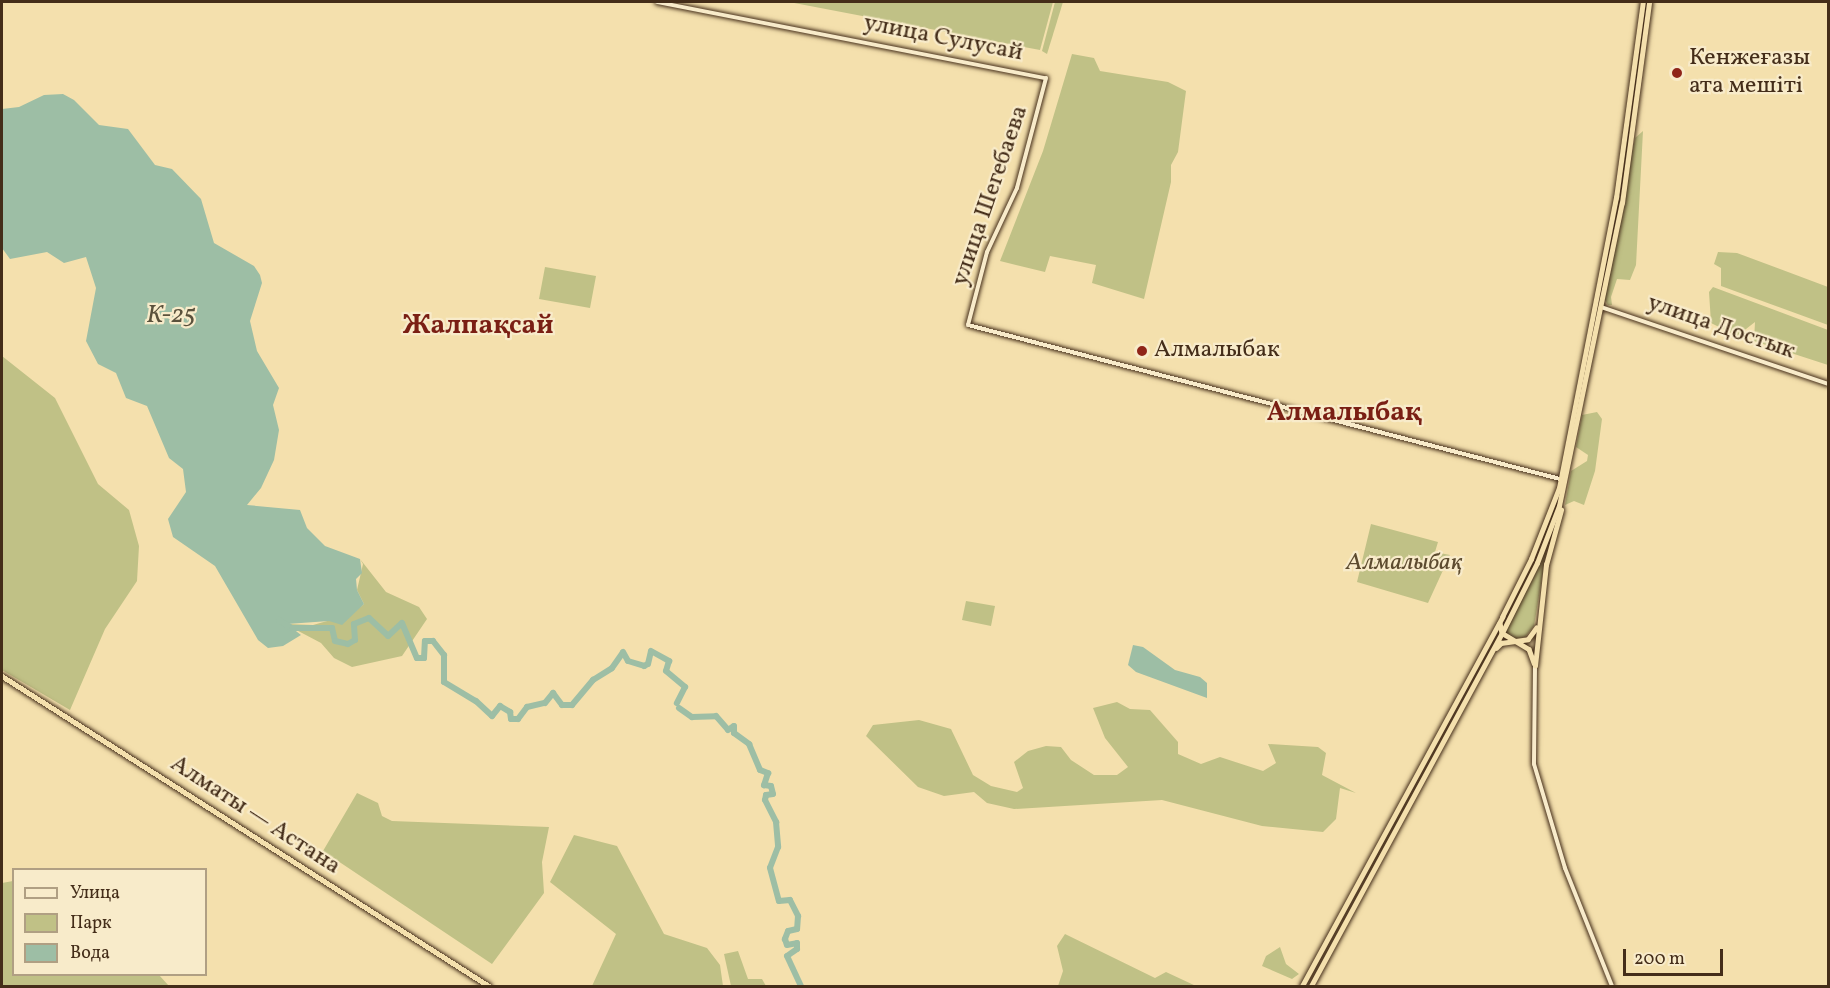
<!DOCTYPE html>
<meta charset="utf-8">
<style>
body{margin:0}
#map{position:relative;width:1830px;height:988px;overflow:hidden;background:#f4e0ad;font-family:Vollkorn,serif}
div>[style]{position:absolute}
.green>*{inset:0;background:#c0c186}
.water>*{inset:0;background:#9dbea5}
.river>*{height:6px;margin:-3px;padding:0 3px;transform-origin:3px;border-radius:3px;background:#9dbea5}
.roads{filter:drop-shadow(0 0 2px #442d19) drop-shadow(0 0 2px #442d19)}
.secondary>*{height:4px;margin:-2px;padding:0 2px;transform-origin:2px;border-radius:2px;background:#f8ebca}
.trunk>*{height:4.5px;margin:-2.25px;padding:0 2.25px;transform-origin:2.25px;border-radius:2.25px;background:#f4e0ad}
.dots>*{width:16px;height:16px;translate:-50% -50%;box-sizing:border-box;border:3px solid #f8ebca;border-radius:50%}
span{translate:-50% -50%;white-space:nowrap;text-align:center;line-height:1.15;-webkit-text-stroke:4.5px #f8ebca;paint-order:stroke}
.street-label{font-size:24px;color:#442d19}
.poi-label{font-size:24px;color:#442d19}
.left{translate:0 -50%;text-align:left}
.park-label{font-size:24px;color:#5d4b2f;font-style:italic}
.water-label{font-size:26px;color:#5a513c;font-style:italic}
.quarter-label{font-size:27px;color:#7a1f14;font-weight:700}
.frame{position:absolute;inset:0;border:3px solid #442d19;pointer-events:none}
.legend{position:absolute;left:12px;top:868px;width:195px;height:108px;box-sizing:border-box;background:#f8ebca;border:2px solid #b09f83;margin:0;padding:8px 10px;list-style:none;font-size:18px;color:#442d19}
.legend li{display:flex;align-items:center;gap:12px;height:30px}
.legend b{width:30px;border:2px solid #b09f83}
.scale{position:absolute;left:1623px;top:949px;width:100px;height:27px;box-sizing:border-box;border:3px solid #442d19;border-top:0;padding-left:8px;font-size:18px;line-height:21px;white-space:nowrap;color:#442d19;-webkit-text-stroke:4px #f8ebca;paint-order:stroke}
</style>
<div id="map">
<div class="green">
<div style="clip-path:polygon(789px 2px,1053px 2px,1040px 50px)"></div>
<div style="clip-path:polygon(1055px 2px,1063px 2px,1047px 54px,1042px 51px)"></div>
<div style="clip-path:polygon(1072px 54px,1094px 58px,1100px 71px,1168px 82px,1186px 91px,1178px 152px,1171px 165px,1171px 182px,1144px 299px,1092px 283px,1096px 265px,1050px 256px,1045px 272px,1000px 261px,1043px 151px)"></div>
<div style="clip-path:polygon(1643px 131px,1636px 265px,1630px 280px,1617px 279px,1611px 297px,1612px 305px,1608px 305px,1603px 297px,1635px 138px)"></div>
<div style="clip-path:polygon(1718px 252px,1737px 253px,1828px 287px,1828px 325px,1721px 286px,1721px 268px,1714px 264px)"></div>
<div style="clip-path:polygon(545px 267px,596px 276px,590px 308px,539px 299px)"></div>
<div style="clip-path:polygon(1713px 287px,1828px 330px,1828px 365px,1754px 341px,1755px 322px,1737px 336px,1711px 323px,1709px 292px)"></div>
<div style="clip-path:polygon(2px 356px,55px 398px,98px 484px,129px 510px,139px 546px,137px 581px,105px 629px,70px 710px,2px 670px)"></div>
<div style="clip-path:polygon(1597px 412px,1602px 419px,1595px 471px,1584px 505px,1574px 501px,1565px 505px,1571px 471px,1587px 461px,1588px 455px,1576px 447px,1582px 415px)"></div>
<div style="clip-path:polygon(1371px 524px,1438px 542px,1435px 552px,1450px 555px,1428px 603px,1357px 582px)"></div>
<div style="clip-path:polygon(1547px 547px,1534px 626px,1525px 637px,1515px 639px,1505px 632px)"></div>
<div style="clip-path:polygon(360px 559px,386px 592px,419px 607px,427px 619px,402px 656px,352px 667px,334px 658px,321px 643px,285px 624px,313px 625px,352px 614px,364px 604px,357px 590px,363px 564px)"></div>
<div style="clip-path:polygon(966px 601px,995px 606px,991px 626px,962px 620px)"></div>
<div style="clip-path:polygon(1117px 702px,1130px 709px,1150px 710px,1178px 742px,1178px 754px,1201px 764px,1220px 757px,1263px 771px,1276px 763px,1268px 744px,1318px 747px,1326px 753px,1322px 775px,1356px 793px,1340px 788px,1336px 819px,1323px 832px,1262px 826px,1162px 800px,1014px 809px,987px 803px,974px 792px,944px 796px,918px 787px,866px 736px,873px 725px,919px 720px,951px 729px,973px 775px,991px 786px,1017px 792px,1023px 788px,1014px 762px,1028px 751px,1046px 746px,1061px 747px,1071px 760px,1094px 775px,1117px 775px,1128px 767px,1105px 738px,1093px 708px)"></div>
<div style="clip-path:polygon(357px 793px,378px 803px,382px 816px,392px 821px,549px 827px,542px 862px,544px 893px,492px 964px,323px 851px)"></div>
<div style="clip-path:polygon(574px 835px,617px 846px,664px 934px,707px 948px,720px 965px,723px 986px,592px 986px,616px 934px,550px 882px)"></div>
<div style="clip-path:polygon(13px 881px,14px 974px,159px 975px,169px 986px,2px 986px,2px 883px)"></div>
<div style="clip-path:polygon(1065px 934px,1155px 978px,1166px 972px,1196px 986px,1058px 986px,1063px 971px,1057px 946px)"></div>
<div style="clip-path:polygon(1280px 947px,1286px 964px,1299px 974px,1292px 979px,1262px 966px,1266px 956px)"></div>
<div style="clip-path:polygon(738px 951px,748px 979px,762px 979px,766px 986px,731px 986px,724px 954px)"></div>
</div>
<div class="water">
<div style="clip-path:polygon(63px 94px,74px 100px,99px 125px,128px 129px,155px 165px,172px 169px,201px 199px,214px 243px,254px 266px,260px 275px,262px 283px,250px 321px,257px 351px,279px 388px,273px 405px,279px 430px,274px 460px,261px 488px,247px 505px,300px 510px,307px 528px,325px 546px,360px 559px,362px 573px,356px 579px,357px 590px,364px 604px,342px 625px,329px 621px,287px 624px,301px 635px,283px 646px,268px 648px,258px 640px,215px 566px,173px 537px,168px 519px,186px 492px,183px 469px,169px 458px,147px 406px,126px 398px,116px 373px,98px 364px,86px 341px,96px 288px,86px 257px,64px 263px,47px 252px,10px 259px,2px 248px,2px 109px,19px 107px,44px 95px)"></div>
<div style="clip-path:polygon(1133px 645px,1143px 647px,1175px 670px,1200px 677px,1207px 683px,1207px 698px,1136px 672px,1128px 665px)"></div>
</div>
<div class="river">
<div style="left:279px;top:620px;width:15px;rotate:32deg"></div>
<div style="left:292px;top:628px;width:40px"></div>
<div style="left:332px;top:628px;width:13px;rotate:77deg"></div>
<div style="left:335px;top:641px;width:13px;rotate:13deg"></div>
<div style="left:348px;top:644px;width:8px;rotate:-30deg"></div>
<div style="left:355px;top:640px;width:16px;rotate:-94deg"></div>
<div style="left:354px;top:624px;width:16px;rotate:-22deg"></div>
<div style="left:369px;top:618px;width:26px;rotate:43deg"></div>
<div style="left:388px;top:636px;width:19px;rotate:-43deg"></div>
<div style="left:402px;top:623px;width:38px;rotate:67deg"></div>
<div style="left:417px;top:658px;width:7px"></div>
<div style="left:424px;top:658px;width:17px;rotate:-87deg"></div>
<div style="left:425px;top:641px;width:8px"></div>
<div style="left:433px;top:641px;width:18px;rotate:52deg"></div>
<div style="left:444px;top:655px;width:27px;rotate:90deg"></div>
<div style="left:444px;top:682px;width:37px;rotate:31deg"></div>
<div style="left:476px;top:701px;width:22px;rotate:43deg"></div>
<div style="left:492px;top:716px;width:13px;rotate:-51deg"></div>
<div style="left:500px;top:706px;width:12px;rotate:31deg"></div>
<div style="left:510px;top:712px;width:7px;rotate:82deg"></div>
<div style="left:511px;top:719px;width:7px"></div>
<div style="left:518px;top:719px;width:15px;rotate:-53deg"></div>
<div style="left:527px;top:707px;width:18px;rotate:-13deg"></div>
<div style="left:545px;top:703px;width:13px;rotate:-51deg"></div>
<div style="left:553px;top:693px;width:15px;rotate:53deg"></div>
<div style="left:562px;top:705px;width:10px"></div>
<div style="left:572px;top:705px;width:33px;rotate:-50deg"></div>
<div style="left:593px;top:680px;width:22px;rotate:-32deg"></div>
<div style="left:612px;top:668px;width:19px;rotate:-55deg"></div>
<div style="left:623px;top:652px;width:10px;rotate:61deg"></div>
<div style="left:628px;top:661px;width:17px;rotate:17deg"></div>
<div style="left:644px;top:666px;width:4px;rotate:-27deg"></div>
<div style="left:648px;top:664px;width:13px;rotate:-77deg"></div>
<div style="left:651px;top:651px;width:21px;rotate:29deg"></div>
<div style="left:669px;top:661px;width:10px;rotate:107deg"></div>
<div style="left:666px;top:671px;width:25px;rotate:40deg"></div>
<div style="left:685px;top:687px;width:18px;rotate:117deg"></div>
<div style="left:679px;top:708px;width:16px;rotate:35deg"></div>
<div style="left:692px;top:717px;width:24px;rotate:-2deg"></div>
<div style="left:716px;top:716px;width:18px;rotate:49deg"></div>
<div style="left:728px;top:730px;width:7px;rotate:-34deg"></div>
<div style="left:734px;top:726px;width:7px;rotate:90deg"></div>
<div style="left:734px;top:733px;width:19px;rotate:36deg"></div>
<div style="left:749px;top:744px;width:28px;rotate:67deg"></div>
<div style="left:760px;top:770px;width:9px;rotate:21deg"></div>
<div style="left:768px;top:773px;width:13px;rotate:108deg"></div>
<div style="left:764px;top:785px;width:7px;rotate:8deg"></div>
<div style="left:771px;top:786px;width:8px;rotate:76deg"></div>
<div style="left:773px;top:794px;width:7px;rotate:172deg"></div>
<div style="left:766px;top:795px;width:5px;rotate:101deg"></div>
<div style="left:765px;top:800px;width:25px;rotate:63deg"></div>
<div style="left:776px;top:822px;width:25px;rotate:85deg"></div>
<div style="left:778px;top:847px;width:22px;rotate:111deg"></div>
<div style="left:770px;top:868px;width:34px;rotate:75deg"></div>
<div style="left:779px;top:901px;width:11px;rotate:-5deg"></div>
<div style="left:790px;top:900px;width:18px;rotate:63deg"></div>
<div style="left:798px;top:916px;width:13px;rotate:94deg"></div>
<div style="left:797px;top:929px;width:9px;rotate:167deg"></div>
<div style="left:788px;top:931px;width:9px;rotate:111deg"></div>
<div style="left:785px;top:939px;width:6px;rotate:72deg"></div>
<div style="left:787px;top:945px;width:10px;rotate:-11deg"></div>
<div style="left:797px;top:943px;width:6px;rotate:90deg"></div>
<div style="left:797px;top:949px;width:12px;rotate:145deg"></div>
<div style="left:787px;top:956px;width:33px;rotate:65deg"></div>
</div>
<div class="roads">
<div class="secondary">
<div style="left:657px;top:2px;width:396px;rotate:11.1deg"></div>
<div style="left:1046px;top:78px;width:114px;rotate:104.8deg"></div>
<div style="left:1017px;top:188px;width:71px;rotate:115.1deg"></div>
<div style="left:987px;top:252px;width:75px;rotate:104.6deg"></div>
<div style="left:968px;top:325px;width:612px;rotate:14.58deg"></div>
<div style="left:1601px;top:307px;width:240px;rotate:18.7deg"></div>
<div style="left:1535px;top:666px;width:98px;rotate:90.6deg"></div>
<div style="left:1534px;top:764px;width:109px;rotate:73.4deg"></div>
<div style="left:1565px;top:868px;width:127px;rotate:68.3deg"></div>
</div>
<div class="trunk">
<div style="left:1500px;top:623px;width:10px;rotate:79deg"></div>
<div style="left:1502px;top:633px;width:31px;rotate:31deg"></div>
<div style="left:1529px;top:649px;width:15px;rotate:70deg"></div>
<div style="left:1496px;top:648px;width:7px;rotate:-45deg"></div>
<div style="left:1501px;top:643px;width:27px;rotate:-8deg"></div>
<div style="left:1528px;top:639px;width:14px;rotate:-54deg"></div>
<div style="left:1535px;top:666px;width:102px;rotate:-83.8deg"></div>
<div style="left:1546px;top:565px;width:57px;rotate:-74.7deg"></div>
<div style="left:2px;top:676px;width:577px;rotate:32.48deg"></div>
<div style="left:1302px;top:986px;width:420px;rotate:-61.5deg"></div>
<div style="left:1502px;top:617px;width:65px;rotate:-63.4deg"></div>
<div style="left:1531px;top:559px;width:76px;rotate:-68.5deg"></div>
<div style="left:1559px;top:488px;width:296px;rotate:-78.9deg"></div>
<div style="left:1616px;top:198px;width:198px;rotate:-82.2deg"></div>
<div style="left:1311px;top:986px;width:401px;rotate:-61.6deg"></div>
<div style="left:1502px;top:633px;width:78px;rotate:-63.4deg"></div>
<div style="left:1537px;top:563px;width:61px;rotate:-68.9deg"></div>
<div style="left:1559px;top:506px;width:309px;rotate:-78.3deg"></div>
<div style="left:1622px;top:203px;width:203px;rotate:-82.3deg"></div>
</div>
</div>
<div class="dots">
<div style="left:1677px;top:73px;background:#8f2418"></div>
<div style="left:1142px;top:351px;background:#8f2418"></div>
</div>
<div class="street-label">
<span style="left:943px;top:39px;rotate:11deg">улица Сулусай</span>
<span style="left:991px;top:196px;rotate:-71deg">улица Шегебаева</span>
<span style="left:1721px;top:328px;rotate:19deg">улица Достык</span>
<span style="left:255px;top:816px;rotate:33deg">Алматы — Астана</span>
</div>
<div class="poi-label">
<span class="left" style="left:1689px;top:73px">Кенжеғазы<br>ата мешіті</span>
<span class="left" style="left:1154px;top:351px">Алмалыбак</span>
</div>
<div class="park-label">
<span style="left:1404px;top:564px">Алмалыбақ</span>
</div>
<div class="water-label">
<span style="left:171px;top:316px">К-25</span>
</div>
<div class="quarter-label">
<span style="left:478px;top:327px">Жалпақсай</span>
<span style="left:1344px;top:414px">Алмалыбақ</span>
</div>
<div class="frame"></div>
<ul class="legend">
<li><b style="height:8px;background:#f8ebca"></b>Улица</li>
<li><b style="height:16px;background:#c0c186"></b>Парк</li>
<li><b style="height:16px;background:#9dbea5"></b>Вода</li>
</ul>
<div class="scale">200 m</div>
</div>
